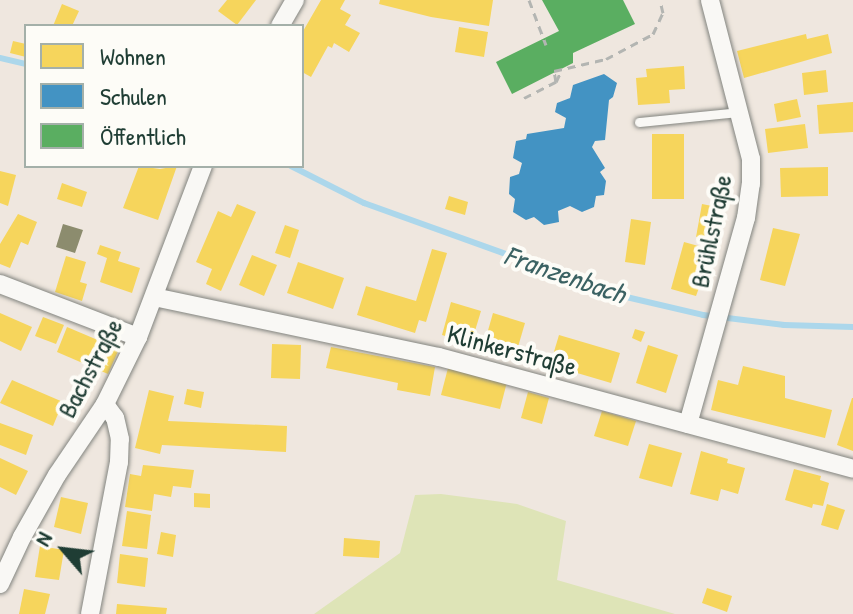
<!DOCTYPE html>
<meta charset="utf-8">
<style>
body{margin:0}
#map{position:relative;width:853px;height:614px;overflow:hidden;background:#efe7df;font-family:"Patrick Hand",sans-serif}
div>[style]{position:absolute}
.green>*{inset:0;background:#dee4b7}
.homes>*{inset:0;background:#f6d55c}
.schools>*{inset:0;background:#4393c3}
.public>*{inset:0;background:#5aae61}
.industry>*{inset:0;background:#8c8c6e}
.stream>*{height:6px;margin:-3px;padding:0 3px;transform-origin:3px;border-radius:3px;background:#acd7eb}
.path>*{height:3px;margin-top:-1.5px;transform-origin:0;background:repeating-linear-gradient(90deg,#b3b5b2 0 8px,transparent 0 14px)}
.roads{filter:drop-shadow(0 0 2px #82847f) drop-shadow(0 0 2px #82847f)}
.service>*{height:9px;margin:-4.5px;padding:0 4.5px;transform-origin:4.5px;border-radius:4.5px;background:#f9f8f5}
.minor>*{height:18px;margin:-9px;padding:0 9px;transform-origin:9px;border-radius:9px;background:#f9f8f5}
span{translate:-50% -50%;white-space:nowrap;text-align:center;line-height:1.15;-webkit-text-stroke:8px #fdfcf7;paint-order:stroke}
.street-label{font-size:26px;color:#1f3d34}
.water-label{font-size:28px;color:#3b6263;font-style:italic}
.legend{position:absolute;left:24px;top:24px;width:280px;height:144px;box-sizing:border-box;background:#fdfcf7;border:2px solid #a4b0a9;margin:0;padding:10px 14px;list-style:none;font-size:24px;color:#1f3d34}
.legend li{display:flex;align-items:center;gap:16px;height:40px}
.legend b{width:40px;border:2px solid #a4b0a9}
.north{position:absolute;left:24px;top:510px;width:80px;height:80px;-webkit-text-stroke:6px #fdfcf7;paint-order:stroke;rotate:298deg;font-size:22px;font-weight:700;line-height:32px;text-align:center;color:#1f3d34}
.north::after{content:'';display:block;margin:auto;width:28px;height:36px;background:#1f3d34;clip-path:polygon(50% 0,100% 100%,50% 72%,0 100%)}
</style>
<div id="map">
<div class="green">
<div style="clip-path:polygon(441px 494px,517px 504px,566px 521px,557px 580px,675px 614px,314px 614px,400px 553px,415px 495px)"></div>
</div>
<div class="homes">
<div style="clip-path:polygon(227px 0,256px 0,237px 25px,218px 11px)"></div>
<div style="clip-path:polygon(321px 0,345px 0,340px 9px,351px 15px,345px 25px,360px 33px,349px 52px,334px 43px,332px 48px,328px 46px,311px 77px,302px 72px,302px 33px)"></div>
<div style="clip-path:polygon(380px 0,493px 0,489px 26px,431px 17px,379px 4px)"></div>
<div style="clip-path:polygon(62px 4px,79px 11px,72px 26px,53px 26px)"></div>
<div style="clip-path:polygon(459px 27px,488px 32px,484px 57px,455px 52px)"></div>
<div style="clip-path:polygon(806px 34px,807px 39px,828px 34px,832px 53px,744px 78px,737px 51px)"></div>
<div style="clip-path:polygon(13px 41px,26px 44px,26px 57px,10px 53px)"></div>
<div style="clip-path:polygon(684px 66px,685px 89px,669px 90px,670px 103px,638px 105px,636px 78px,647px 77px,646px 69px)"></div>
<div style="clip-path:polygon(826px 70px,828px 92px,804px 95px,802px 73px)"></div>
<div style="clip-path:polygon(797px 99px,801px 117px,777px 122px,774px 104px)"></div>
<div style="clip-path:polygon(853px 102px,853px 132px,819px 134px,817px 105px)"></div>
<div style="clip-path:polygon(805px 124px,808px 148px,768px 153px,765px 129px)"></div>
<div style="clip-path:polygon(652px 134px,684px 134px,684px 199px,652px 199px)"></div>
<div style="clip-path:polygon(139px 166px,160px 169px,177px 166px,158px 220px,123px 208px)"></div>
<div style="clip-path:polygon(828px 167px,828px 196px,781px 197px,780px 168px)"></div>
<div style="clip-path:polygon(0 171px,16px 175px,8px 206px,0 203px)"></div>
<div style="clip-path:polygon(62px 183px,87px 192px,82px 207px,57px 199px)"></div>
<div style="clip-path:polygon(449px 196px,468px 202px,465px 215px,445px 209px)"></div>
<div style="clip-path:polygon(237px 204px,256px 212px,221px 291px,206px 284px,212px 269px,196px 262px,218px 211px,231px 217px)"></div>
<div style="clip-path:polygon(702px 204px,722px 208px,716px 240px,696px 237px)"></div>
<div style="clip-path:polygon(18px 214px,37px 222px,28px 245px,21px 242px,10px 268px,0 264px,0 244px)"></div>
<div style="clip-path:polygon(631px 219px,651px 222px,645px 265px,625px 262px)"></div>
<div style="clip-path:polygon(285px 225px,299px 230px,290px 258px,275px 253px)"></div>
<div style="clip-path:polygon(773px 228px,800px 234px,785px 286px,760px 280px)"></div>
<div style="clip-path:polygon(684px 242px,713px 250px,696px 296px,671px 289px)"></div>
<div style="clip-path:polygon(100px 245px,121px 252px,118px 261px,140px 268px,132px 293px,100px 282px,107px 258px,97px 254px)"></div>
<div style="clip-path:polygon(432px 249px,447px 253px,426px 322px,419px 320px,415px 333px,357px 315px,366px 286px,416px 301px)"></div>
<div style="clip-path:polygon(252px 255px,277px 265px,264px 296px,239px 285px)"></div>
<div style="clip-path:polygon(66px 256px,86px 262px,80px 282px,87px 284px,82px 301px,55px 292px)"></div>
<div style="clip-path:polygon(298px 262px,344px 278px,333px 309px,287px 293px)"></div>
<div style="clip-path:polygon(451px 302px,481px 311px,471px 344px,442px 335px)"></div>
<div style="clip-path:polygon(0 313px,32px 327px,21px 351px,0 341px)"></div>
<div style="clip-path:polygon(493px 313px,525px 323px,515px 357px,483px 348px)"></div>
<div style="clip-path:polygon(43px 317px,64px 325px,56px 344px,35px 336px)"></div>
<div style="clip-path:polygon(67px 327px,119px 349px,108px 374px,57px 352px)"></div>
<div style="clip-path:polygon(635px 329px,645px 332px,641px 342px,632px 338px)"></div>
<div style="clip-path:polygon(559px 335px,620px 353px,611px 383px,550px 365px)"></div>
<div style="clip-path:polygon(272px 344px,301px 345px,300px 379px,271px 378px)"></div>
<div style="clip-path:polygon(648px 345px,678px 355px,666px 393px,636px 383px)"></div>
<div style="clip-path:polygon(331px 347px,435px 367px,430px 396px,397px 390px,398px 383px,326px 368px)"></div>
<div style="clip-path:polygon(743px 366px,785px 376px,785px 398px,832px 410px,825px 438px,711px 410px,718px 380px,738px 385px)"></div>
<div style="clip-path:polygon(448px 368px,507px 382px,500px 409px,441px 395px)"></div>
<div style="clip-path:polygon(12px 380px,63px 402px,53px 426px,0 403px)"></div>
<div style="clip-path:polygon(187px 389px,204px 392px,201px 408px,184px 404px)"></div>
<div style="clip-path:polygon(149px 390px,174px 396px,168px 421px,287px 426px,286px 452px,162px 445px,160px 454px,135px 448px)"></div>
<div style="clip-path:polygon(528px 392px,549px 398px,542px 424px,521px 418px)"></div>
<div style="clip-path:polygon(852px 398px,853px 398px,853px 451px,837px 445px)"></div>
<div style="clip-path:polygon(602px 411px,636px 421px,628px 446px,594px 436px)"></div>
<div style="clip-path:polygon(0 423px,33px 435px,26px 455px,0 445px)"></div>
<div style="clip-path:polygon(649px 444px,682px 453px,672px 487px,639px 478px)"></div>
<div style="clip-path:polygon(701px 451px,728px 459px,727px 463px,745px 468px,738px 494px,721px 489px,718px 501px,690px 494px)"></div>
<div style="clip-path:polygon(0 458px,28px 471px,16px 495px,0 487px)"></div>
<div style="clip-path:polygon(143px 465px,194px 470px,191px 488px,173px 486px,171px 497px,154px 494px,152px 511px,125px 507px,130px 474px,141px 476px)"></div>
<div style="clip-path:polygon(794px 469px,821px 476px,820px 480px,829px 483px,823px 506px,813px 504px,812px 508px,785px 500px)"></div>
<div style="clip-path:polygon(194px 493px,210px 494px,210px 508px,194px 507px)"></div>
<div style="clip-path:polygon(61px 497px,88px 503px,81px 534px,54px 527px)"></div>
<div style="clip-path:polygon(827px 504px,845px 510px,838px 530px,821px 525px)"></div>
<div style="clip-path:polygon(127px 511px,151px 515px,147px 549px,122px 546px)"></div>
<div style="clip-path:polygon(161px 532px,176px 535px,173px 557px,157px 554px)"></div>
<div style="clip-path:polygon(344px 538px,380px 541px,379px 558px,343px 556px)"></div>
<div style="clip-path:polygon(40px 546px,64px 550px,59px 580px,35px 577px)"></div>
<div style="clip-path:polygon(120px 554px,148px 558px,145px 587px,117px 583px)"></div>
<div style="clip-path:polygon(707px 588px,732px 596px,727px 612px,702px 603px)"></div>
<div style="clip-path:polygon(24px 589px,50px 594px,45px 614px,19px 614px)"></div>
<div style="clip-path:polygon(117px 604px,167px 608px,166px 614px,116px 614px)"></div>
</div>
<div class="schools">
<div style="clip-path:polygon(604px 74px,617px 83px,613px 97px,609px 100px,605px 140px,595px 141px,592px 147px,605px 168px,600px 172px,606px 181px,604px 195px,596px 196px,594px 207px,582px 212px,570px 206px,558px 211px,559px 222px,544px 225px,534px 217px,526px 220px,513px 212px,515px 199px,509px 194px,510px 177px,519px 174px,522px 163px,513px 158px,516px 141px,526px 139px,527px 134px,564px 128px,566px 118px,555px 112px,557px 103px,570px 98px,573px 85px)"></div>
</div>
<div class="public">
<div style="clip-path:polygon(542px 0,623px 0,635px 24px,573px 53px,573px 63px,512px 94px,496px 62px,559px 31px)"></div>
</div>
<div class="industry">
<div style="clip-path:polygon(63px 224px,83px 230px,75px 253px,56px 247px)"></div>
</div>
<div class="stream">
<div style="left:0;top:58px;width:27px;rotate:13deg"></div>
<div style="left:291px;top:166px;width:82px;rotate:26.9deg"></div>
<div style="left:364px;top:203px;width:274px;rotate:19.8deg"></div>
<div style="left:622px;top:296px;width:83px;rotate:13.2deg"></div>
<div style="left:703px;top:315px;width:82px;rotate:7deg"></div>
<div style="left:784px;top:325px;width:69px;rotate:1.7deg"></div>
</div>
<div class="path">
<div style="left:529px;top:0;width:48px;rotate:69.3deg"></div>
<div style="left:556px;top:82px;width:11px;rotate:-100deg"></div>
<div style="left:554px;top:71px;width:53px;rotate:-13deg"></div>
<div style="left:606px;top:59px;width:53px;rotate:-28deg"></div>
<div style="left:653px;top:34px;width:23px;rotate:-65deg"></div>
<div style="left:663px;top:13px;width:13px;rotate:-103deg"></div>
<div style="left:524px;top:98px;width:36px;rotate:-27deg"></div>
<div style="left:556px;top:82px;width:14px;rotate:-65deg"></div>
</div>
<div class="roads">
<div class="service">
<div style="left:639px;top:122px;width:100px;rotate:-5.7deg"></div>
</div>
<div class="minor">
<div style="left:280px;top:26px;width:30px;rotate:-60deg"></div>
<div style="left:0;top:284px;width:148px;rotate:21deg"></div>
<div style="left:154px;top:297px;width:291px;rotate:11.9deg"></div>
<div style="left:439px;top:357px;width:429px;rotate:15.1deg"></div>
<div style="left:688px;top:424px;width:214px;rotate:-74.3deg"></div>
<div style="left:746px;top:218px;width:34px;rotate:-82deg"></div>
<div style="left:751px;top:184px;width:25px;rotate:-90deg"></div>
<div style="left:751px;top:159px;width:164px;rotate:-104.5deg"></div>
<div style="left:0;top:584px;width:52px;rotate:-64.9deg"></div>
<div style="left:22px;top:537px;width:71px;rotate:-60.6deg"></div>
<div style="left:57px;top:475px;width:86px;rotate:-55.9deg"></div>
<div style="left:105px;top:404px;width:75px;rotate:-63.8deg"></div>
<div style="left:138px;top:337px;width:183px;rotate:-69.2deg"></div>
<div style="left:90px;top:614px;width:155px;rotate:-79.2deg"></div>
<div style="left:119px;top:462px;width:23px;rotate:-88deg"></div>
<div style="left:120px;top:439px;width:22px;rotate:-103deg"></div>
<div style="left:115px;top:418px;width:17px;rotate:-126deg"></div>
</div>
</div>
<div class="street-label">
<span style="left:711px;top:231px;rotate:-78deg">Brühlstraße</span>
<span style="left:512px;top:350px;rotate:15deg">Klinkerstraße</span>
<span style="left:90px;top:368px;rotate:-62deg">Bachstraße</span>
</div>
<div class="water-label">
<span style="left:565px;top:274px;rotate:19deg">Franzenbach</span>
</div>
<ul class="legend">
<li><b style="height:22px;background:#f6d55c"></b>Wohnen</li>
<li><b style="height:22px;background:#4393c3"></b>Schulen</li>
<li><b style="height:22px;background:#5aae61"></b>Öffentlich</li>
</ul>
<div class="north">N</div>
</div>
